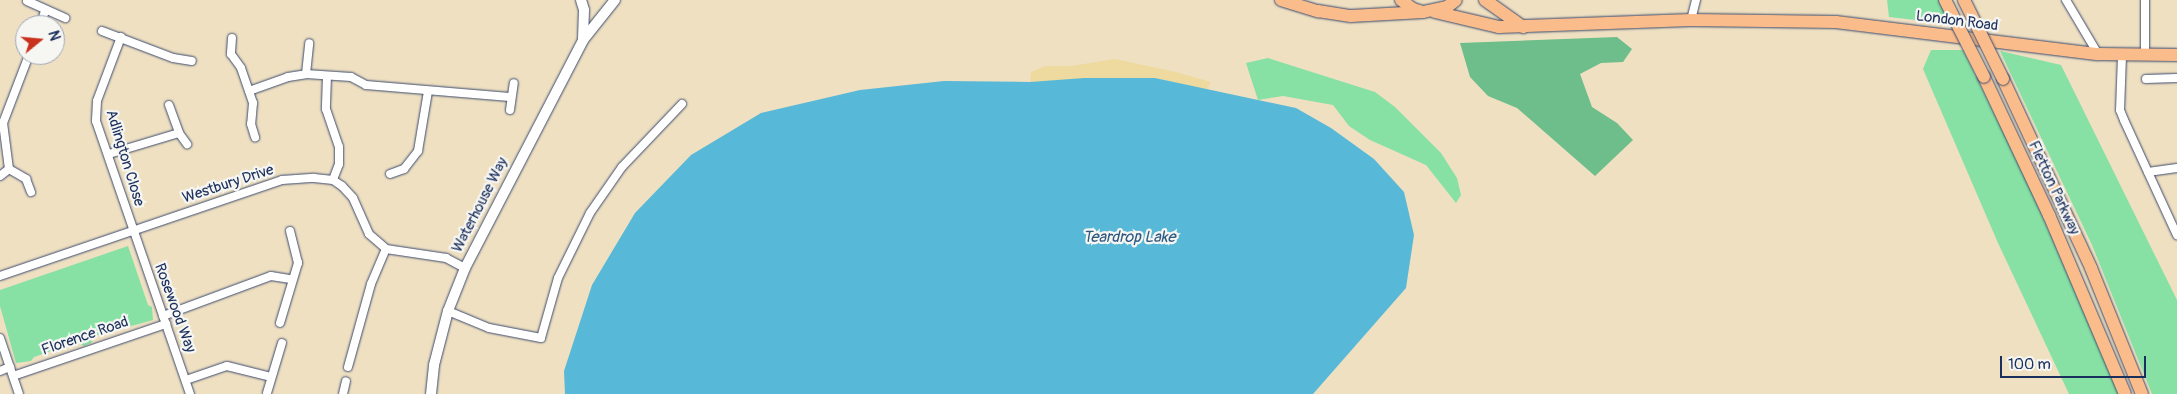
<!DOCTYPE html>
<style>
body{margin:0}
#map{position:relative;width:2177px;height:394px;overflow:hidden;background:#efe0c2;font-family:Pangolin,sans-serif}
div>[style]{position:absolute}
.green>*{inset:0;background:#87e0a4}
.forest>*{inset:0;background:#6dbe8a}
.sand>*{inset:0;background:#eeda9e}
.water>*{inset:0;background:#58b8d7}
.roads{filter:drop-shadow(0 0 1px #3b4a6d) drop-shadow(0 0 1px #3b4a6d)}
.minor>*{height:8px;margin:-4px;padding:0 4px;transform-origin:4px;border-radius:4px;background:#fff}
.tertiary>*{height:10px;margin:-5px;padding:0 5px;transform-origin:5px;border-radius:5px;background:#fff}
.primary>*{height:12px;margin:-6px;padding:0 6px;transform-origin:6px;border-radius:6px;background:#fabc8b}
.trunk>*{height:12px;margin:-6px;padding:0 6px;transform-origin:6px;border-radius:6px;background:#fabc8b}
.bridges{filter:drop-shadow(0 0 1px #3b4a6d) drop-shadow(0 0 1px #3b4a6d)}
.trunk-bridge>*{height:12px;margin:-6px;padding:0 6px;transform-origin:6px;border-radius:6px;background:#fabc8b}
span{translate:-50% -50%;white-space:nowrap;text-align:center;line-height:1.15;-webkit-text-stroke:4.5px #f6f6f2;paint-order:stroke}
.street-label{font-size:15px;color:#1b2f5e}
.water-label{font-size:16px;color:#2d5882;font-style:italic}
.north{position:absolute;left:15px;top:15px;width:50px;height:50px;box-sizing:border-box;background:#f6f6f2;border:1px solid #9ea6b7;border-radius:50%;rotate:73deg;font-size:14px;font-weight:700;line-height:20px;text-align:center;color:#1b2f5e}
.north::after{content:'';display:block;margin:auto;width:18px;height:22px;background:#c8321e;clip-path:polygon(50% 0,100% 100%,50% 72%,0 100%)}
.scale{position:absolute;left:2000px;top:356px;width:146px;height:22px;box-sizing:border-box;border:2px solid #1b2f5e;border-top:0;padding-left:6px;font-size:15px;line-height:18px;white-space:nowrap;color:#1b2f5e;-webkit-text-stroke:4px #f6f6f2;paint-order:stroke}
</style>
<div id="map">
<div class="green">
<div style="clip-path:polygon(1887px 0,1939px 0,1951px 24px,1889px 17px)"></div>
<div style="clip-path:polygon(1931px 50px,1963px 50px,2028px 183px,2119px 394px,2069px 394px,1998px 243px,1923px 69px)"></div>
<div style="clip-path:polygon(2000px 51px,2061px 65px,2177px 300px,2177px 394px,2152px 394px,2092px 245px)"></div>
<div style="clip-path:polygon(1268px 58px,1375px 92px,1395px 107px,1441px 153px,1457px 178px,1461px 195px,1456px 203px,1426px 165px,1370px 140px,1349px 126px,1333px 105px,1283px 96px,1258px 100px,1246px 63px)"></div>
<div style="clip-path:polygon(128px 246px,148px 305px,152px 307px,153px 320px,95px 336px,91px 343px,84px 346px,77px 342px,34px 357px,31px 361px,16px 363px,0 306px,0 290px)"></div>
</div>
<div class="forest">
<div style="clip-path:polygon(1617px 37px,1632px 49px,1623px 62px,1601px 63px,1580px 74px,1592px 107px,1617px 123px,1633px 140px,1595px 176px,1517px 108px,1488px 96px,1470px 77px,1460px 43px)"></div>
</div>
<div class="sand">
<div style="clip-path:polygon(1115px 59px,1176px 72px,1211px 82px,1207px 90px,1155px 78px,1030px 82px,1031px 72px,1045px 66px,1071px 66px)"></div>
</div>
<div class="water">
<div style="clip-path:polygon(1084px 78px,1155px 78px,1296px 108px,1331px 128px,1374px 159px,1404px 192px,1414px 235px,1406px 288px,1313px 394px,565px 394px,564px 371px,592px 285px,635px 213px,691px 155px,761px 113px,860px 90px,944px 81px,1030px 82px)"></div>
</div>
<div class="roads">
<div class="minor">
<div style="left:2066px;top:0;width:63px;rotate:59.3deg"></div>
<div style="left:27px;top:1px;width:42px;rotate:24.1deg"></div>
<div style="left:1691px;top:20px;width:21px;rotate:-76deg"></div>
<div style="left:40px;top:25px;width:15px;rotate:-70deg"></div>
<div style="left:102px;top:31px;width:76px;rotate:20.8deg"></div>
<div style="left:173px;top:58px;width:19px;rotate:9deg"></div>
<div style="left:121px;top:37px;width:68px;rotate:110.6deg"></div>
<div style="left:97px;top:101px;width:20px;rotate:93deg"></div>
<div style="left:96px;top:121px;width:289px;rotate:71deg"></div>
<div style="left:232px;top:38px;width:16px;rotate:94deg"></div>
<div style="left:231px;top:54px;width:17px;rotate:54deg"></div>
<div style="left:241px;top:68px;width:37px;rotate:71deg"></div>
<div style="left:253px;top:103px;width:21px;rotate:95deg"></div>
<div style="left:251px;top:124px;width:14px;rotate:73deg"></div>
<div style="left:2122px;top:56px;width:54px;rotate:92.1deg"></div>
<div style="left:2120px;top:110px;width:11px;rotate:68deg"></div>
<div style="left:2124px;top:120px;width:127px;rotate:65.3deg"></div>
<div style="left:2145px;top:56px;width:56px;rotate:-90deg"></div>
<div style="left:306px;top:74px;width:31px;rotate:-84deg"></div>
<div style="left:327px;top:76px;width:33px;rotate:92deg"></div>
<div style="left:326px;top:109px;width:40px;rotate:71.1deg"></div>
<div style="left:339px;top:147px;width:17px;rotate:90deg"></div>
<div style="left:339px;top:164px;width:17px;rotate:111deg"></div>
<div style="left:2146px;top:79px;width:31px;rotate:-2deg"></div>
<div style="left:249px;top:91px;width:41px;rotate:-19.7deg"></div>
<div style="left:288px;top:77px;width:18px;rotate:-9deg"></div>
<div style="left:306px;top:74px;width:45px;rotate:3.8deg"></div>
<div style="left:351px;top:77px;width:17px;rotate:28deg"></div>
<div style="left:366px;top:85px;width:144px;rotate:4.8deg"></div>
<div style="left:169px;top:105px;width:30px;rotate:70deg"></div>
<div style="left:179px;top:133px;width:14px;rotate:54deg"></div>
<div style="left:510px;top:110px;width:27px;rotate:-82deg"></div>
<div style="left:109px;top:154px;width:73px;rotate:-16.7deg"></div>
<div style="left:9px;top:169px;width:20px;rotate:30deg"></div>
<div style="left:26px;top:179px;width:14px;rotate:69deg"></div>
<div style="left:2148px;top:172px;width:29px;rotate:-8deg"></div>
<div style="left:390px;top:174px;width:15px;rotate:-20deg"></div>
<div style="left:404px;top:169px;width:23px;rotate:-52deg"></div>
<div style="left:418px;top:151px;width:61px;rotate:-80.5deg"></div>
<div style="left:0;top:176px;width:11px;rotate:-38deg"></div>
<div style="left:9px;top:169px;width:46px;rotate:-97.4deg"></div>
<div style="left:3px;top:123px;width:73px;rotate:-69.1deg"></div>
<div style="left:0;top:276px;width:298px;rotate:-18.8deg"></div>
<div style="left:282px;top:180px;width:32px;rotate:-4deg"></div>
<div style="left:314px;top:178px;width:19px;rotate:6deg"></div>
<div style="left:333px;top:180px;width:11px;rotate:34deg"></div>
<div style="left:342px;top:186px;width:16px;rotate:47deg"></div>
<div style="left:353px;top:198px;width:39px;rotate:66deg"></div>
<div style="left:369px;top:234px;width:23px;rotate:41deg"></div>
<div style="left:386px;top:249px;width:61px;rotate:8.5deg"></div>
<div style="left:446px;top:258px;width:21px;rotate:28deg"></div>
<div style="left:448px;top:311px;width:44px;rotate:22.5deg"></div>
<div style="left:489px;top:328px;width:53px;rotate:10.9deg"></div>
<div style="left:541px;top:338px;width:62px;rotate:-74.2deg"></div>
<div style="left:558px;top:278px;width:72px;rotate:-63.8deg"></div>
<div style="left:590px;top:213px;width:56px;rotate:-55.2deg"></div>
<div style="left:622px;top:167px;width:87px;rotate:-46.4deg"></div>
<div style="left:163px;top:316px;width:115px;rotate:-20.3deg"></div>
<div style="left:271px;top:276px;width:20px;rotate:9deg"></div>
<div style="left:280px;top:323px;width:63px;rotate:-73.3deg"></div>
<div style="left:298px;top:263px;width:33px;rotate:-104deg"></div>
<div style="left:0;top:338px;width:59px;rotate:71.3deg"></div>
<div style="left:348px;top:367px;width:86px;rotate:-74.5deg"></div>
<div style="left:371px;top:284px;width:38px;rotate:-67deg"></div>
<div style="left:0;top:371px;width:11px;rotate:-22deg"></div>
<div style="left:13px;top:376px;width:162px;rotate:-18.8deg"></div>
<div style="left:186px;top:380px;width:43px;rotate:-18.9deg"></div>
<div style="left:227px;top:366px;width:45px;rotate:14deg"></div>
<div style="left:267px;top:393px;width:52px;rotate:-73.3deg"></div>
<div style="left:343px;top:394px;width:13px;rotate:-77deg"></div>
</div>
<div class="tertiary">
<div style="left:581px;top:0;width:10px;rotate:73deg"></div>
<div style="left:584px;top:10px;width:29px;rotate:92deg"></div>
<div style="left:431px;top:394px;width:29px;rotate:-84deg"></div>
<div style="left:434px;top:365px;width:56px;rotate:-75.5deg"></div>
<div style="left:448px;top:311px;width:46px;rotate:-68.4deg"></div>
<div style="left:465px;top:268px;width:257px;rotate:-62.6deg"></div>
<div style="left:583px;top:40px;width:51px;rotate:-51.3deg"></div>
</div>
<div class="primary">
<div style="left:1281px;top:0;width:39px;rotate:17deg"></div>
<div style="left:1318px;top:11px;width:33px;rotate:9deg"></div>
<div style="left:1351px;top:16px;width:72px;rotate:-3.2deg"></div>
<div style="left:1401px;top:0;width:15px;rotate:37deg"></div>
<div style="left:1413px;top:9px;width:10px;rotate:17deg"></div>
<div style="left:1423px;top:12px;width:25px;rotate:-12deg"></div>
<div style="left:1447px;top:7px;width:11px;rotate:-38deg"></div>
<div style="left:1485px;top:0;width:47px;rotate:35.4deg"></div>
<div style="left:1435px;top:12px;width:66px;rotate:13.2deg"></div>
<div style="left:1499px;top:27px;width:192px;rotate:-2.1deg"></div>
<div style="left:1691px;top:20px;width:145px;rotate:0.8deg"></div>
<div style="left:1836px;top:22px;width:264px;rotate:7deg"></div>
<div style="left:2098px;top:54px;width:79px;rotate:0.7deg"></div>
</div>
<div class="trunk">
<div style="left:1984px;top:77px;width:153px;rotate:64.8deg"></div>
<div style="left:2049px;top:215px;width:194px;rotate:67deg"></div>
<div style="left:2003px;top:79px;width:208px;rotate:65deg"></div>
<div style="left:2091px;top:268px;width:136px;rotate:68deg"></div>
</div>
</div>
<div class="bridges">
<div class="trunk-bridge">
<div style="left:1945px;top:0;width:86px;rotate:63.1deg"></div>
<div style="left:1964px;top:0;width:88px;rotate:63.7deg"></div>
</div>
</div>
<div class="street-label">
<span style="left:1957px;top:21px;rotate:7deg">London Road</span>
<span style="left:125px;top:158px;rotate:73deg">Adlington Close</span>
<span style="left:228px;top:184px;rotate:-18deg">Westbury Drive</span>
<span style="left:2054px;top:188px;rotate:65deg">Fletton Parkway</span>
<span style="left:480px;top:205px;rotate:-63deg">Waterhouse Way</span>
<span style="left:175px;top:308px;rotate:70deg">Rosewood Way</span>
<span style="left:85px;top:336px;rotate:-19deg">Florence Road</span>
</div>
<div class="water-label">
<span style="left:1129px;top:237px">Teardrop Lake</span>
</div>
<div class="north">N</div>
<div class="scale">100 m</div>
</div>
